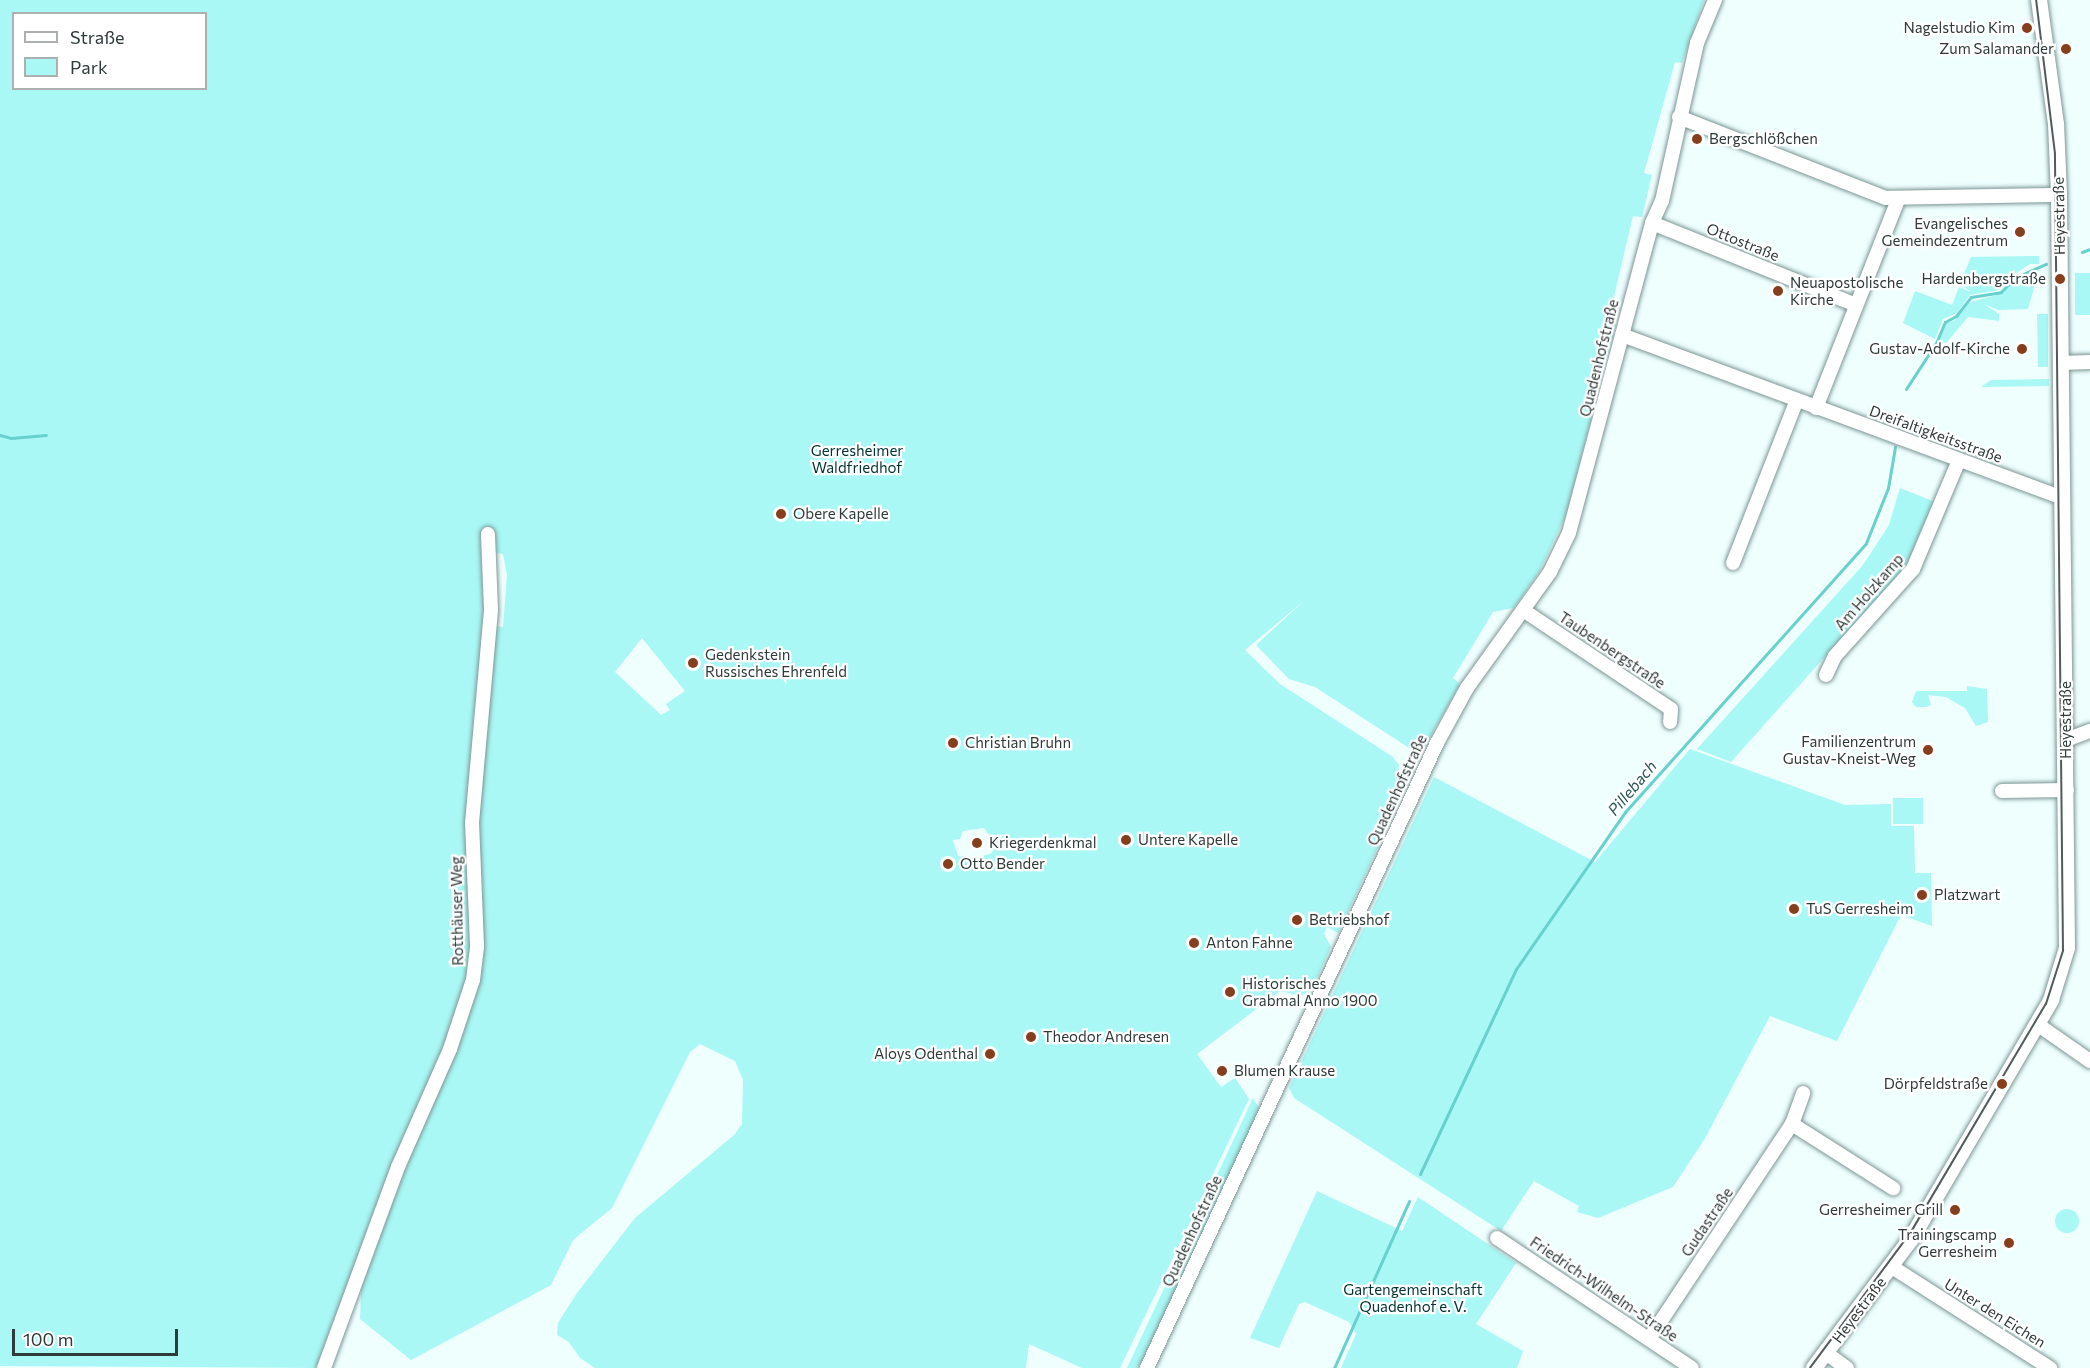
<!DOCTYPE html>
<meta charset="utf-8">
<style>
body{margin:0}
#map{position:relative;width:2090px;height:1368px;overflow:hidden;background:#eefffe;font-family:Commissioner,sans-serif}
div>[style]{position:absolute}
.green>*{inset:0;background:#a9f8f5}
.round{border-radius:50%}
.stream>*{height:3px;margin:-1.5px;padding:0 1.5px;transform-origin:1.5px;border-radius:1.5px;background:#68d0cd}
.roads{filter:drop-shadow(0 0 2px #7d9695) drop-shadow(0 0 2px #7d9695)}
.minor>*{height:14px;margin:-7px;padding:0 7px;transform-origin:7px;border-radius:7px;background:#fff}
.tertiary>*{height:16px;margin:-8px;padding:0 8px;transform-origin:8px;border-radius:8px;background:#fff}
.tram>*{height:1.5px;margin:-0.75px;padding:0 0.75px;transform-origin:0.75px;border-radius:0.75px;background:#505c5c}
.dots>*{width:16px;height:16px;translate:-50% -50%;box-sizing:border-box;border:3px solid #fff;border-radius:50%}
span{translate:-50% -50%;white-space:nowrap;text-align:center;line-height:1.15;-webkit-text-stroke:4.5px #fff;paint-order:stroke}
.poi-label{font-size:15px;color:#2f3a3a}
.right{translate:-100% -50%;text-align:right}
.left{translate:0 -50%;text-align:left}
.street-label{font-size:15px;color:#2f3a3a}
.park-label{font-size:15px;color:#033}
.water-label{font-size:16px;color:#295756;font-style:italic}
.legend{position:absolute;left:12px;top:12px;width:195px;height:78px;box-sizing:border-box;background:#fff;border:2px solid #acb0b0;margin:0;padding:8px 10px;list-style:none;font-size:18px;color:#2f3a3a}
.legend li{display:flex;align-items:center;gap:12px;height:30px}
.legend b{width:30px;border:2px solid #acb0b0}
.scale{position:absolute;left:12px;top:1329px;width:166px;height:27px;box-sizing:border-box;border:3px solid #2f3a3a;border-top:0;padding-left:8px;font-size:18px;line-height:21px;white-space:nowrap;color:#2f3a3a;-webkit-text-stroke:4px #fff;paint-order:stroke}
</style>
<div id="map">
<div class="green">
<div style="clip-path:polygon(evenodd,0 0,1704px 0,1682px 63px,1675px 62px,1644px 173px,1652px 175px,1642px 217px,1633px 216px,1608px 322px,1616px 325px,1566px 515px,1540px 570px,1519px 601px,1513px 608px,1493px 612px,1453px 678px,1460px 684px,1420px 755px,1315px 687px,1289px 679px,1256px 645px,1305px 600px,1245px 650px,1280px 684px,1393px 757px,1399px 765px,1398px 774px,1409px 780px,1338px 933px,1327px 927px,1324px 934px,1331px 947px,1312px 989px,1301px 996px,1280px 991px,1197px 1054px,1221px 1087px,1235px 1078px,1249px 1099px,1120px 1368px,1082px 1368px,1029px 1344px,1026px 1368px,595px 1368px,580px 1358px,569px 1342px,557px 1335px,558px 1323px,577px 1293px,635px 1218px,734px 1135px,742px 1124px,743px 1080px,735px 1061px,700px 1044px,690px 1052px,612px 1208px,573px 1240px,551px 1285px,411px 1360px,360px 1319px,361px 1289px,468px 985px,316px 1368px,0 1366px,0 0,14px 14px,206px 14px,206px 88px,14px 88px,14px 14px,0 0,490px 552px,503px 554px,507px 575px,503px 627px,493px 626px,490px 552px,0 0,642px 638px,685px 691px,666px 704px,670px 710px,661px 715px,615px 672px,642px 638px,0 0,984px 828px,989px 835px,995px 835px,992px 853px,977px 858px,958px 856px,953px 840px,960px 839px,963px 831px,984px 828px)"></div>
<div style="clip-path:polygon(2030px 256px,2039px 256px,2039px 264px,2030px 264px,2010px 277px,1999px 290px,1970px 295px,1957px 313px,1943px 319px,1935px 339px,1903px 323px,1915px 291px,1952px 305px,1959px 287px,1971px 292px,1960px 284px,1971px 257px)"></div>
<div style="clip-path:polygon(2039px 270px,2028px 309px,1998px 310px,1984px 304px,1999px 314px,1999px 321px,1968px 317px,1946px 343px,1939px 341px,1947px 323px,1955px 320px,1970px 302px,1997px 295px,2014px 280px)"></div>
<div style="clip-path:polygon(2075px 273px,2090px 273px,2090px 315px,2075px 315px)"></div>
<div style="clip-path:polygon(2037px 314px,2048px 314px,2048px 367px,2038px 367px)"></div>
<div style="clip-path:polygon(2049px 379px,2049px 386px,1981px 387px,1991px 380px)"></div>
<div style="clip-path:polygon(1900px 488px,1935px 502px,1906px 566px,1731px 762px,1697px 749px,1863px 565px,1889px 525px)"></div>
<div style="clip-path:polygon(1967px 686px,1987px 689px,1988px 722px,1976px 726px,1965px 708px,1946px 697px,1928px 695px,1931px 705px,1926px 707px,1916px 707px,1912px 702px,1916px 691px,1967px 691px)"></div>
<div style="clip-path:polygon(1690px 749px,1845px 805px,1891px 804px,1891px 826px,1914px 826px,1915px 873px,1931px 873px,1932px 926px,1901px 915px,1837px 1041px,1770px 1016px,1704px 1140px,1673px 1187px,1598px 1218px,1577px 1212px,1579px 1206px,1534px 1181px,1501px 1231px,1294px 1098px,1289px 1088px,1434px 777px,1595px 862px)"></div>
<div style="clip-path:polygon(1893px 798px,1923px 798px,1923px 824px,1893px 824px)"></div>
<div style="clip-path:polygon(1253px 1098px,1259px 1108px,1256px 1118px,1139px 1368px,1127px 1368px)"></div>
<div style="clip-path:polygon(1317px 1191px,1402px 1231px,1418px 1197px,1516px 1263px,1476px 1324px,1523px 1351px,1517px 1368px,1341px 1368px,1356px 1334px,1349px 1322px,1305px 1302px,1299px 1304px,1279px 1348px,1250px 1338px)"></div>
<div class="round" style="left:2055px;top:1209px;width:24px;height:24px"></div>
</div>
<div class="stream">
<div style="left:2082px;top:252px;width:9px;rotate:-21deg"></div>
<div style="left:1906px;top:389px;width:55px;rotate:-56.9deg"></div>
<div style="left:1936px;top:343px;width:23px;rotate:-67deg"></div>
<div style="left:1945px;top:322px;width:13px;rotate:-29deg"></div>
<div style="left:1956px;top:316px;width:24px;rotate:-52deg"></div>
<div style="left:1971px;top:297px;width:30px;rotate:-9deg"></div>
<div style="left:2001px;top:292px;width:19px;rotate:-47deg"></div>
<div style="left:2014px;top:278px;width:35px;rotate:-24deg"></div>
<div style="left:0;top:435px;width:11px;rotate:15deg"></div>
<div style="left:11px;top:438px;width:35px;rotate:-5deg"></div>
<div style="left:1420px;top:1174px;width:226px;rotate:-64.9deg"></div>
<div style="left:1516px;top:969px;width:191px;rotate:-55.2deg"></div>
<div style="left:1625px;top:812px;width:361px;rotate:-48.1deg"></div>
<div style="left:1866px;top:543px;width:59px;rotate:-68.2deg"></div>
<div style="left:1888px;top:488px;width:42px;rotate:-80.3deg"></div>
<div style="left:1334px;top:1368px;width:183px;rotate:-65.8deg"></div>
</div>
<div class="roads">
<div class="minor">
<div style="left:1679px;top:117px;width:222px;rotate:21.4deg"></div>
<div style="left:1886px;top:198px;width:173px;rotate:-1deg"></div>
<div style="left:1652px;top:223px;width:220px;rotate:21.9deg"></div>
<div style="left:1622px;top:335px;width:470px;rotate:20.3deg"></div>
<div style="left:2061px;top:363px;width:29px;rotate:-2deg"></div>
<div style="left:1816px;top:408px;width:224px;rotate:-68.5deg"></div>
<div style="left:1733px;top:563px;width:175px;rotate:-68.6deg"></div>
<div style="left:1523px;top:610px;width:178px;rotate:33.8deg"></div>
<div style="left:1671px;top:709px;width:13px;rotate:94deg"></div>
<div style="left:1826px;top:675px;width:21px;rotate:-65deg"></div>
<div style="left:1835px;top:656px;width:117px;rotate:-48.1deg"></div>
<div style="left:1913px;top:569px;width:118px;rotate:-67.1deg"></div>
<div style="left:2066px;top:740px;width:26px;rotate:-21deg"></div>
<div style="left:2002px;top:791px;width:65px;rotate:-0.9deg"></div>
<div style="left:2037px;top:1024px;width:65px;rotate:34.9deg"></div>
<div style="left:1792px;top:1124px;width:120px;rotate:32.4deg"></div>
<div style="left:1497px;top:1238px;width:234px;rotate:33.7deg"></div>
<div style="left:1892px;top:1267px;width:188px;rotate:32.6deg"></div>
<div style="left:1649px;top:1339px;width:258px;rotate:-56.4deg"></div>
<div style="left:1792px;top:1124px;width:33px;rotate:-70deg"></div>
<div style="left:1826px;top:1353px;width:26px;rotate:36deg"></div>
<div style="left:324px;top:1368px;width:214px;rotate:-69.8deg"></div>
<div style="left:398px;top:1167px;width:129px;rotate:-66.2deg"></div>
<div style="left:450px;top:1049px;width:73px;rotate:-71.6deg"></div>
<div style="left:473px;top:980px;width:34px;rotate:-83deg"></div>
<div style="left:477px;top:946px;width:123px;rotate:-92.3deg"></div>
<div style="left:472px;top:823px;width:214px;rotate:-84.9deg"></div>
<div style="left:491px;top:610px;width:76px;rotate:-92.3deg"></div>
<div style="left:1147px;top:1368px;width:689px;rotate:-65.11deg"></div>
<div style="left:1437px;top:743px;width:63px;rotate:-61.4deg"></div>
<div style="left:1467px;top:688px;width:143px;rotate:-54.4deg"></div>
<div style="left:1550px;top:572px;width:43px;rotate:-64deg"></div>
<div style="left:1569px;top:533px;width:321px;rotate:-75deg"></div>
<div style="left:1652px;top:223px;width:24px;rotate:-66deg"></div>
<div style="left:1662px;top:201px;width:162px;rotate:-77.5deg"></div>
<div style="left:1697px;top:43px;width:47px;rotate:-67.3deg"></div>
</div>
<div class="tertiary">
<div style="left:1814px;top:1368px;width:161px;rotate:-53.1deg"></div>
<div style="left:1911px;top:1239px;width:277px;rotate:-59.6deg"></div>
<div style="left:2051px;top:1000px;width:54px;rotate:-72.9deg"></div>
<div style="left:2067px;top:948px;width:753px;rotate:-90.61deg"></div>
<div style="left:2059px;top:195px;width:71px;rotate:-92.4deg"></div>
<div style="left:2056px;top:124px;width:125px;rotate:-97.8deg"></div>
</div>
</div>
<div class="tram">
<div style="left:1810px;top:1368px;width:169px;rotate:-53.4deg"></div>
<div style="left:1911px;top:1232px;width:265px;rotate:-59.4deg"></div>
<div style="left:2046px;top:1004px;width:56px;rotate:-72.2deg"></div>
<div style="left:2063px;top:951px;width:797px;rotate:-90.58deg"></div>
<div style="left:2055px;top:154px;width:155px;rotate:-97deg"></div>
</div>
<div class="dots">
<div style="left:2027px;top:28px;background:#863e1d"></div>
<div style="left:2066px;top:49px;background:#863e1d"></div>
<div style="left:1697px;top:139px;background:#863e1d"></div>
<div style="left:2020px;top:232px;background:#863e1d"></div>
<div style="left:2060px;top:279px;background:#863e1d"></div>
<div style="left:1778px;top:291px;background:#863e1d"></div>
<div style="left:2022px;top:349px;background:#863e1d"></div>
<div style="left:781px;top:514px;background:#863e1d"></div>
<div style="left:693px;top:663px;background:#863e1d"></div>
<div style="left:953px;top:743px;background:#863e1d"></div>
<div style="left:1928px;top:750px;background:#863e1d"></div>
<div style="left:1126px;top:840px;background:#863e1d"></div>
<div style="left:977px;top:843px;background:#863e1d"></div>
<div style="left:948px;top:864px;background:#863e1d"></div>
<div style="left:1922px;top:895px;background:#863e1d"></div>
<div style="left:1794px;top:909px;background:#863e1d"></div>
<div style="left:1297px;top:920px;background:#863e1d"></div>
<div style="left:1194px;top:943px;background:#863e1d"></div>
<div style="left:1230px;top:992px;background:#863e1d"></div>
<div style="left:1031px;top:1037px;background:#863e1d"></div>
<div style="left:990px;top:1054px;background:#863e1d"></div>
<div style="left:1222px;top:1071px;background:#863e1d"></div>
<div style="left:2002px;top:1084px;background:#863e1d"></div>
<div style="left:1955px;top:1210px;background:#863e1d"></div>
<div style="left:2009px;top:1243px;background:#863e1d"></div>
</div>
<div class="poi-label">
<span class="right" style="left:2015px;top:28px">Nagelstudio Kim</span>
<span class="right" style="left:2054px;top:49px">Zum Salamander</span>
<span class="left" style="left:1709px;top:139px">Bergschlößchen</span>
<span class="right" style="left:2008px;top:232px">Evangelisches<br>Gemeindezentrum</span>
<span class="right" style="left:2046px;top:279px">Hardenbergstraße</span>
<span class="left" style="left:1790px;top:291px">Neuapostolische<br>Kirche</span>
<span class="right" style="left:2010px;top:349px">Gustav-Adolf-Kirche</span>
<span class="left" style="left:793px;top:514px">Obere Kapelle</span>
<span class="left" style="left:705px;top:663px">Gedenkstein<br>Russisches Ehrenfeld</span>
<span class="right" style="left:1916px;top:750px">Familienzentrum<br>Gustav-Kneist-Weg</span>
<span class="left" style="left:965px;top:743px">Christian Bruhn</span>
<span class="left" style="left:1138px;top:840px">Untere Kapelle</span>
<span class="left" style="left:989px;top:843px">Kriegerdenkmal</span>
<span class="left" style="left:960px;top:864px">Otto Bender</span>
<span class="left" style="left:1934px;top:895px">Platzwart</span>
<span class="left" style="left:1806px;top:909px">TuS Gerresheim</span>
<span class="left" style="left:1309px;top:920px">Betriebshof</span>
<span class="left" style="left:1206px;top:943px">Anton Fahne</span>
<span class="left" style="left:1242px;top:992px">Historisches<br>Grabmal Anno 1900</span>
<span class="left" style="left:1043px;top:1037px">Theodor Andresen</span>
<span class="right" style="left:978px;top:1054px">Aloys Odenthal</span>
<span class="left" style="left:1234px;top:1071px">Blumen Krause</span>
<span class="right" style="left:1988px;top:1084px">Dörpfeldstraße</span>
<span class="right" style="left:1943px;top:1210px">Gerresheimer Grill</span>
<span class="right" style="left:1997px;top:1243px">Trainingscamp<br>Gerresheim</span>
</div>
<div class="street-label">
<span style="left:2059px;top:216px;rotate:-91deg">Heyestraße</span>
<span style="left:1743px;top:242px;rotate:22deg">Ottostraße</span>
<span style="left:1599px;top:358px;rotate:-76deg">Quadenhofstraße</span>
<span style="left:1936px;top:434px;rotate:20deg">Dreifaltigkeitsstraße</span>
<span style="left:1869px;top:592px;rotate:-49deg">Am Holzkamp</span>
<span style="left:1612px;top:650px;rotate:34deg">Taubenbergstraße</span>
<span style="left:2066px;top:720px;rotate:-90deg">Heyestraße</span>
<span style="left:1397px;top:790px;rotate:-65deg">Quadenhofstraße</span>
<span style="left:457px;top:911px;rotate:-91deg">Rotthäuser Weg</span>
<span style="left:1707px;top:1222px;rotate:-56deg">Gudastraße</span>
<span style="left:1192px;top:1231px;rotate:-65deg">Quadenhofstraße</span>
<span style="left:1604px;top:1289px;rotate:34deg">Friedrich-Wilhelm-Straße</span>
<span style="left:1859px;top:1310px;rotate:-53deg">Heyestraße</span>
<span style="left:1995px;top:1313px;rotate:32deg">Unter den Eichen</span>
</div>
<div class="park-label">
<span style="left:857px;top:459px">Gerresheimer<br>Waldfriedhof</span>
<span style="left:1413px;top:1298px">Gartengemeinschaft<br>Quadenhof e. V.</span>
</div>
<div class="water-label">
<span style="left:1632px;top:788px;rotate:-50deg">Pillebach</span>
</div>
<ul class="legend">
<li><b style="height:8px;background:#fff"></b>Straße</li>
<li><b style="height:16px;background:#a9f8f5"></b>Park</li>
</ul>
<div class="scale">100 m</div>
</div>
